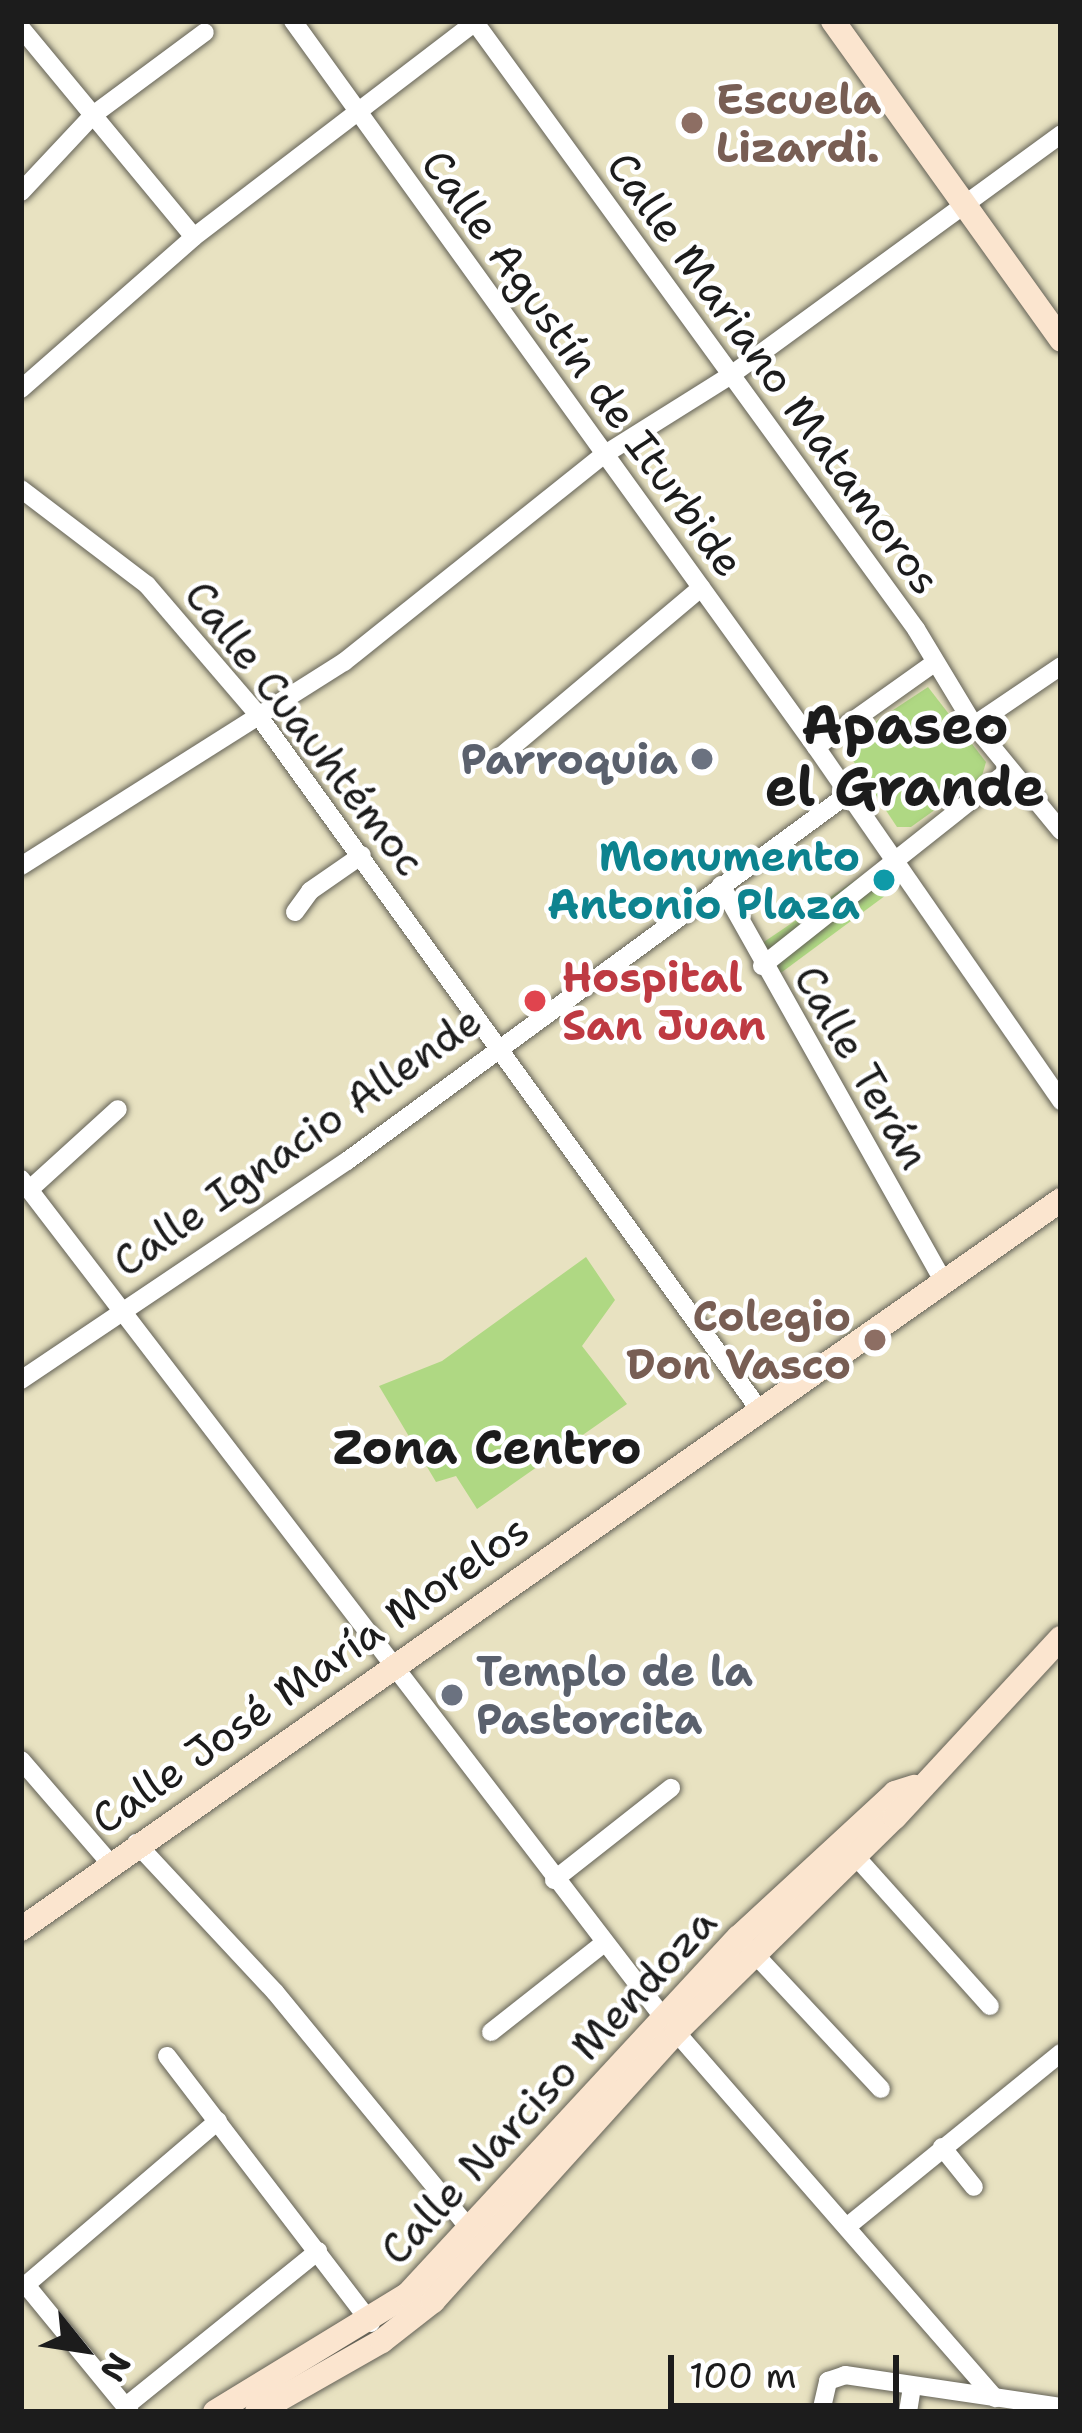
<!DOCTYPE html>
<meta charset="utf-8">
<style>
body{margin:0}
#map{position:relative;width:1082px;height:2433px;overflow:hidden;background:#e8e2c1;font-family:"Shantell Sans",sans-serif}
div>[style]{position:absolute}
.green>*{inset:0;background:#afd883}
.roads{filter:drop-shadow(0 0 3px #636156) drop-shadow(0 0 3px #636156)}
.street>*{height:18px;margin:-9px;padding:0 9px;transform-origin:9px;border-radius:9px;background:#fff}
.secondary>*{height:24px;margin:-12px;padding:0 12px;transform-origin:12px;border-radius:12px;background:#fbe5cf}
.dots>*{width:33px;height:33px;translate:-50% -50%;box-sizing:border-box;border:6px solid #fff;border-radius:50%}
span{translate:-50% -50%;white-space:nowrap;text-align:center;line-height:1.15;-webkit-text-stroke:9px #fff;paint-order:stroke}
.education-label{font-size:42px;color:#785e54;font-weight:700}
.left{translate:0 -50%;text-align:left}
.right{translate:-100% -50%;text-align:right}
.street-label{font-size:42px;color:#1c1c1c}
.worship-label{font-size:42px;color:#5b616d;font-weight:700}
.culture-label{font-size:42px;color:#0d838f;font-weight:700}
.health-label{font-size:42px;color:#be3a42;font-weight:700}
.quarter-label{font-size:48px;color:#1c1c1c;font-weight:700}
.district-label{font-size:54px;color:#1c1c1c;font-weight:700}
.frame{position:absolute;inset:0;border:24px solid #1c1c1c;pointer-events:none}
.north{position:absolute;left:24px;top:2289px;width:120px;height:120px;-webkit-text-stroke:9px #fff;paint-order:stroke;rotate:120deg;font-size:33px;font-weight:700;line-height:48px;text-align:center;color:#1c1c1c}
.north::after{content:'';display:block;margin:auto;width:42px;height:54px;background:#1c1c1c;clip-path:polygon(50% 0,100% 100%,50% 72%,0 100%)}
.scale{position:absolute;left:668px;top:2355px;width:231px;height:54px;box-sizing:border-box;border:6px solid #1c1c1c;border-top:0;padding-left:15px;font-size:36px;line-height:42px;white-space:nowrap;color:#1c1c1c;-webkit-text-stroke:9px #fff;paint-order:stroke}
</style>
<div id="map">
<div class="green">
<div style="clip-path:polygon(928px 687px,986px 762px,982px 776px,911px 827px,897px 827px,846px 750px,849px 739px)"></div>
<div style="clip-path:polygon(885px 860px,901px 884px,778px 975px,761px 944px)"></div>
<div style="clip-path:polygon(586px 1257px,615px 1300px,582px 1346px,627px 1404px,477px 1509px,456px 1476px,436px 1482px,379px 1386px,442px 1361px)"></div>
</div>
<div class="roads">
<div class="street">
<div style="left:293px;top:21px;width:895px;rotate:54.23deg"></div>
<div style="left:816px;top:747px;width:431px;rotate:55.3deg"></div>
<div style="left:474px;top:21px;width:752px;rotate:53.98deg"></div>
<div style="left:916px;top:629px;width:112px;rotate:58.9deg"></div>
<div style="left:974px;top:725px;width:137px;rotate:50.6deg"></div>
<div style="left:21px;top:28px;width:271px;rotate:50.4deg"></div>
<div style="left:21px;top:192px;width:105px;rotate:-46.9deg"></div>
<div style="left:93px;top:115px;width:139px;rotate:-36.5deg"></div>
<div style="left:21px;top:389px;width:230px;rotate:-41.3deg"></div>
<div style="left:194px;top:237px;width:356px;rotate:-37.4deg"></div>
<div style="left:21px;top:489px;width:158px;rotate:37.3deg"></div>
<div style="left:147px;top:585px;width:166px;rotate:49.4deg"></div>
<div style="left:255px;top:711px;width:860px;rotate:54.18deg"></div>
<div style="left:974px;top:725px;width:105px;rotate:-34.1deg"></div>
<div style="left:816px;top:747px;width:145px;rotate:-35.4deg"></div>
<div style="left:500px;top:757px;width:263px;rotate:-40.1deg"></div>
<div style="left:21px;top:866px;width:382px;rotate:-32.3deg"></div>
<div style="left:344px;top:662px;width:334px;rotate:-38.6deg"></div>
<div style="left:605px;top:454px;width:149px;rotate:-32.1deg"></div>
<div style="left:731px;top:375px;width:409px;rotate:-36.1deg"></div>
<div style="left:721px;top:885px;width:455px;rotate:60.7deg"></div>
<div style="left:295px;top:912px;width:26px;rotate:-54deg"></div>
<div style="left:310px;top:891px;width:63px;rotate:-34.7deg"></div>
<div style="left:762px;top:966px;width:315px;rotate:-38.4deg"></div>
<div style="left:21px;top:1179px;width:1054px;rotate:52.55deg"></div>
<div style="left:662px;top:2016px;width:507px;rotate:48.92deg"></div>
<div style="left:29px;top:1190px;width:120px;rotate:-42.3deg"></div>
<div style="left:21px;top:1380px;width:393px;rotate:-33.9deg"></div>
<div style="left:347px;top:1161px;width:621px;rotate:-36.22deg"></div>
<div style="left:21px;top:1760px;width:135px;rotate:49.2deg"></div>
<div style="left:136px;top:1843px;width:204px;rotate:47deg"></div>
<div style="left:275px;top:1992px;width:313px;rotate:50.6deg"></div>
<div style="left:849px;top:1849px;width:211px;rotate:48.1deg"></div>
<div style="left:554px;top:1880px;width:149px;rotate:-38.2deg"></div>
<div style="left:749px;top:1948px;width:193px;rotate:46.9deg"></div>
<div style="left:491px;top:2032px;width:144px;rotate:-38.2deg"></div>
<div style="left:167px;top:2056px;width:336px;rotate:52.6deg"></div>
<div style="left:942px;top:2147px;width:51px;rotate:51.3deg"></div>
<div style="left:849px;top:2225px;width:273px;rotate:-39.1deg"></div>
<div style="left:26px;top:2285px;width:164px;rotate:50.7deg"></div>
<div style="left:21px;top:2289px;width:259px;rotate:-40.5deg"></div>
<div style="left:126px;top:2406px;width:247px;rotate:-38.9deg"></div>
<div style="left:821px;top:2412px;width:32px;rotate:-77deg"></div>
<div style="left:828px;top:2381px;width:18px;rotate:-19deg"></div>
<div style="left:845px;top:2375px;width:218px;rotate:8.4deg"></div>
<div style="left:908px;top:2412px;width:26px;rotate:-81deg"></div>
</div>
<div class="secondary">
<div style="left:833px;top:21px;width:392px;rotate:54.4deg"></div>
<div style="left:21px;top:1929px;width:1270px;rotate:-35.03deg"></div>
<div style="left:215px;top:2412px;width:225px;rotate:-31.4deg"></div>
<div style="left:407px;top:2295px;width:488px;rotate:-47.2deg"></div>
<div style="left:739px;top:1937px;width:212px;rotate:-42.7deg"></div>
<div style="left:895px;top:1793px;width:20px;rotate:-18deg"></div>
<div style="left:257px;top:2412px;width:144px;rotate:-29.6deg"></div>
<div style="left:382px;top:2341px;width:65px;rotate:-38.1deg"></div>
<div style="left:433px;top:2301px;width:364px;rotate:-47.9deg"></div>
<div style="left:677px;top:2031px;width:305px;rotate:-44.5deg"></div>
<div style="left:895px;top:1817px;width:244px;rotate:-47.2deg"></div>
</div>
</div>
<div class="dots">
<div style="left:692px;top:123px;background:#8d6e63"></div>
<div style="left:702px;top:759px;background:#6b7280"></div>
<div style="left:884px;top:880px;background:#0f9aa8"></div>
<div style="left:535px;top:1001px;background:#e0444e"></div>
<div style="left:875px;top:1340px;background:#8d6e63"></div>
<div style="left:452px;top:1695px;background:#6b7280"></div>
</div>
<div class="education-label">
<span class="left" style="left:716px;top:123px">Escuela<br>Lizardi.</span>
<span class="right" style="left:851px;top:1340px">Colegio<br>Don Vasco</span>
</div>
<div class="street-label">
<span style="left:583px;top:363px;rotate:54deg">Calle Agustín de Iturbide</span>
<span style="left:774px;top:373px;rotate:54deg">Calle Mariano Matamoros</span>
<span style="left:305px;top:728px;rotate:52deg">Calle Cuauhtémoc</span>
<span style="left:862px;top:1067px;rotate:60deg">Calle Terán</span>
<span style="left:297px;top:1141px;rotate:-35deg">Calle Ignacio Allende</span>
<span style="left:310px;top:1674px;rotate:-35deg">Calle José María Morelos</span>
<span style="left:548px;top:2086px;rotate:-47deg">Calle Narciso Mendoza</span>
</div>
<div class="worship-label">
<span class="right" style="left:678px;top:759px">Parroquia</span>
<span class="left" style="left:476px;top:1695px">Templo de la<br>Pastorcita</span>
</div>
<div class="culture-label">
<span class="right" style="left:860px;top:880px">Monumento<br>Antonio Plaza</span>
</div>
<div class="health-label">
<span class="left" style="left:562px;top:1001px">Hospital<br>San Juan</span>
</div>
<div class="quarter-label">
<span style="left:487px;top:1448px">Zona Centro</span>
</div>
<div class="district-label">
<span style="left:905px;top:755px">Apaseo<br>el Grande</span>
</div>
<div class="frame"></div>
<div class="north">N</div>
<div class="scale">100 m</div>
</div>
